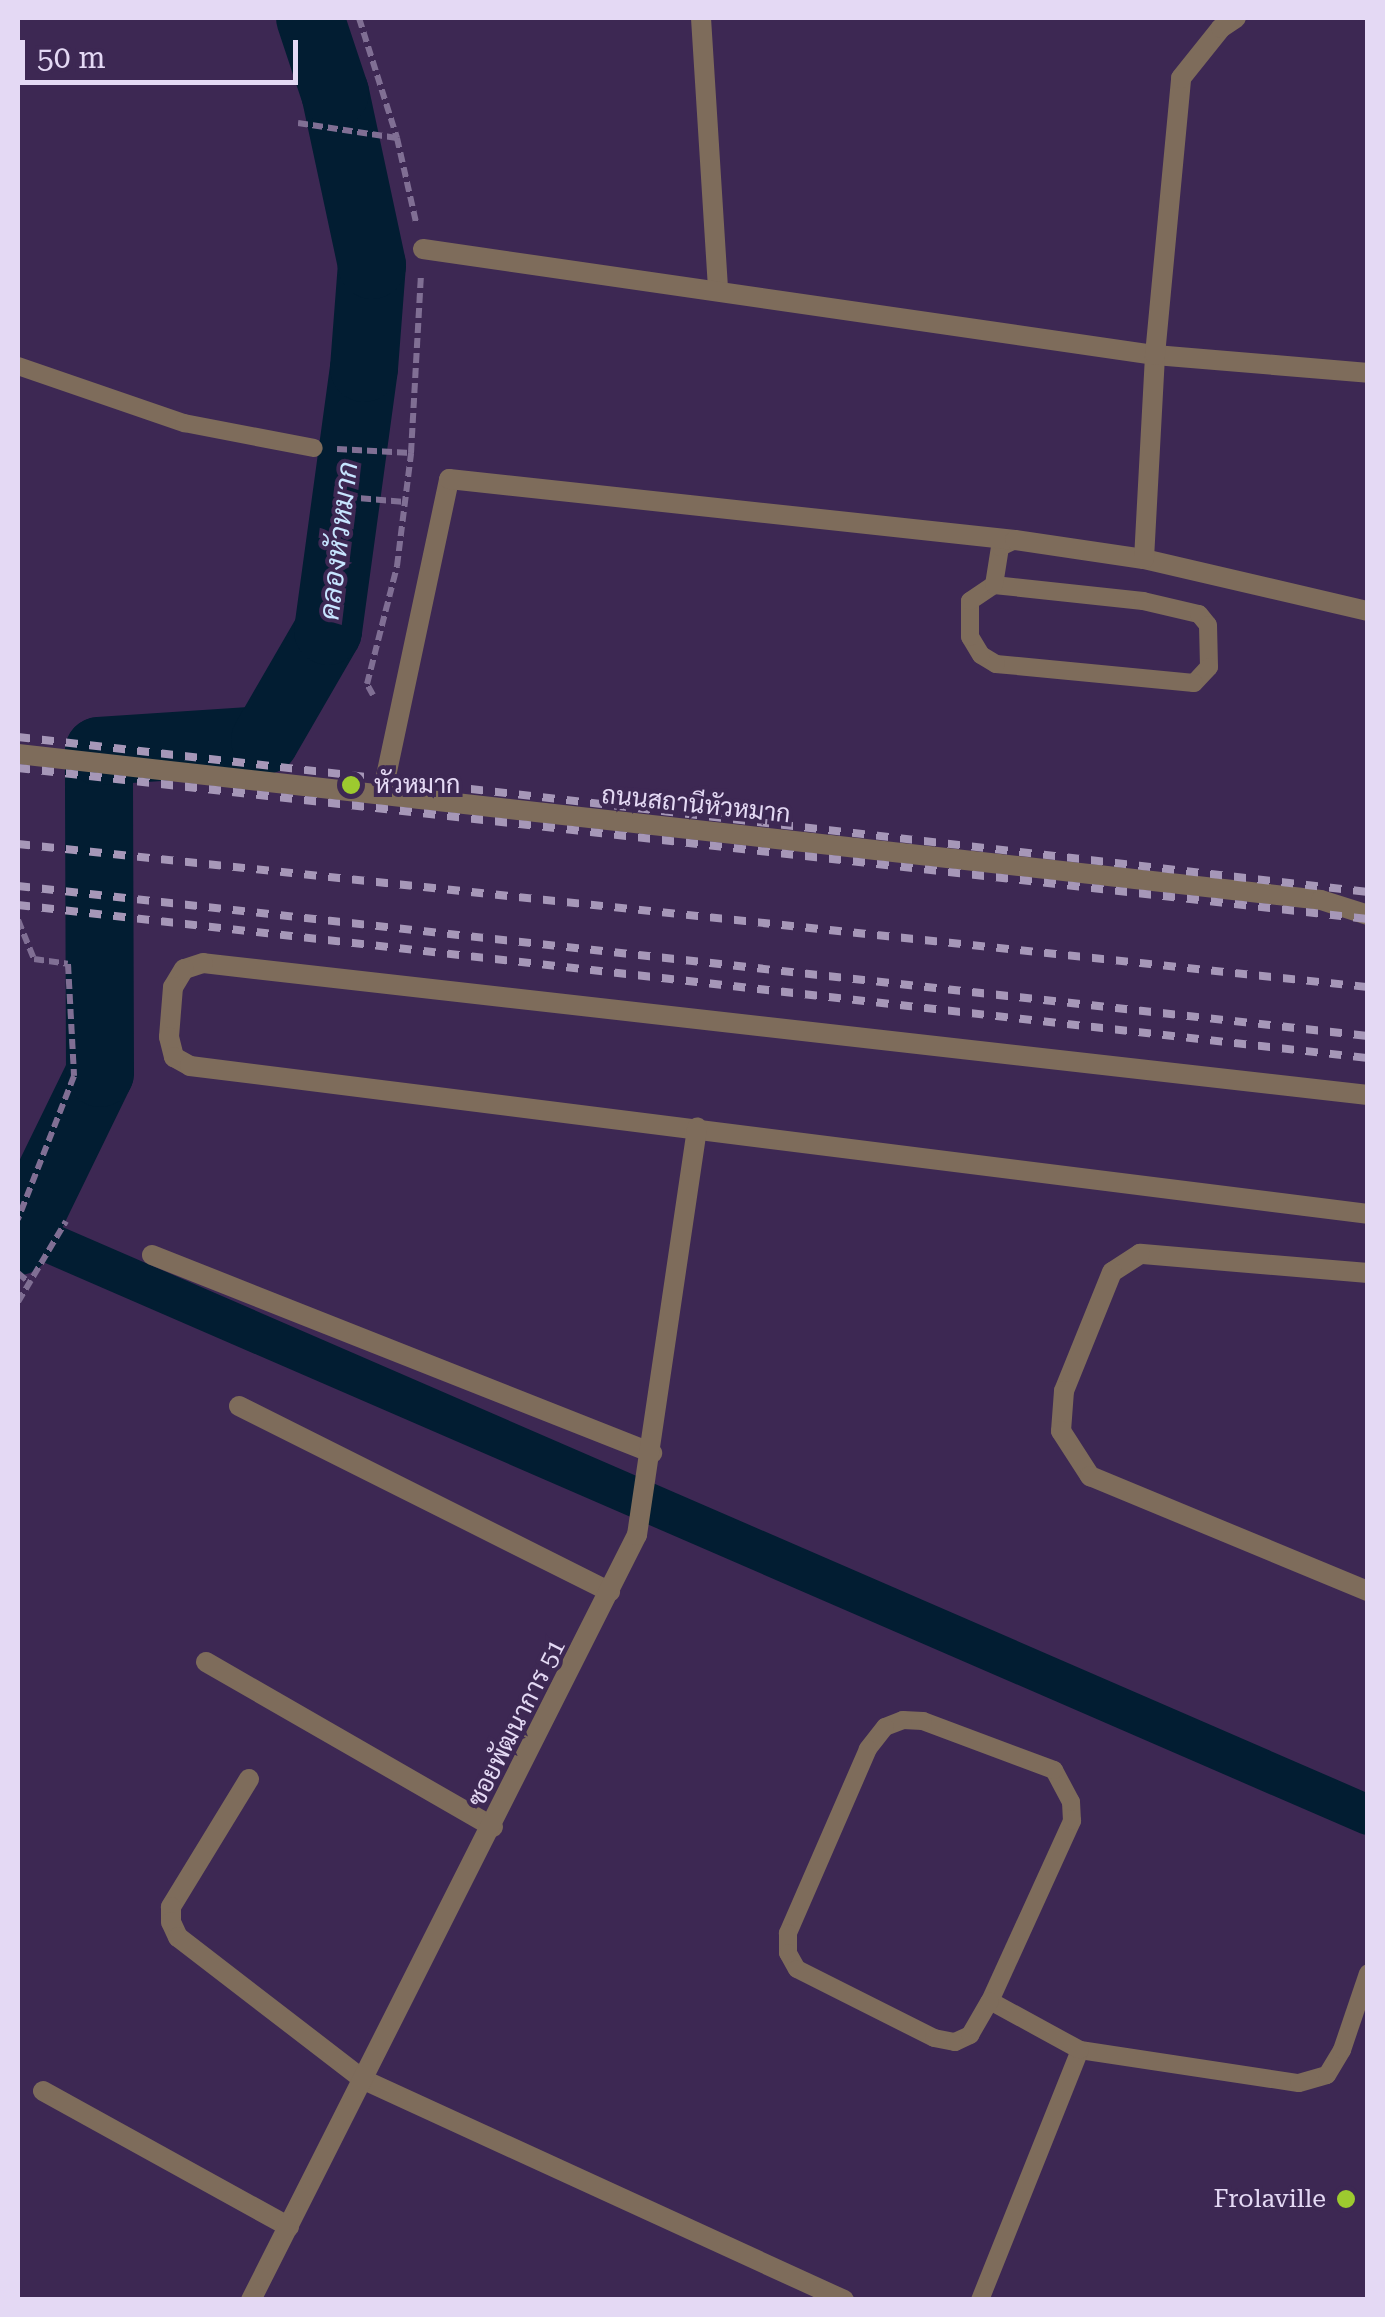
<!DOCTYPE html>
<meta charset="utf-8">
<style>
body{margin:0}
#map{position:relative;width:1385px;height:2317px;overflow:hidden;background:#3d2853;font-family:"Roboto Serif",Sarabun,serif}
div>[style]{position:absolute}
.canal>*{height:40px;margin:-20px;padding:0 20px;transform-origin:20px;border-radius:20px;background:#021d32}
.river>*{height:68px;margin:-34px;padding:0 34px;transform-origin:34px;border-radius:34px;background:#021d32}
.path>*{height:6px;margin-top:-3px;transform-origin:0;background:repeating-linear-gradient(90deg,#806f94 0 10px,transparent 0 15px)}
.lane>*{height:18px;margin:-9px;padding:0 9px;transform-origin:9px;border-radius:9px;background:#7e6c5b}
.street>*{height:20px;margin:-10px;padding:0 10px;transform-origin:10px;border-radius:10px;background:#7e6c5b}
.rail>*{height:8px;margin-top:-4px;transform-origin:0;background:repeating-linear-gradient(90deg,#a697b8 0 12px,transparent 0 24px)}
.dots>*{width:28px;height:28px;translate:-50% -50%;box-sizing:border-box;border:5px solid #3d2853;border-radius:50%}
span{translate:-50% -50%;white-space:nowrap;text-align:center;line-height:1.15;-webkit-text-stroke:8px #3d2853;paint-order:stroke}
.poi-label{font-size:25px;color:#e4d9f4}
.left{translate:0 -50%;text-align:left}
.right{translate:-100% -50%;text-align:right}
.street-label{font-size:25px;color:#e4d9f4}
.water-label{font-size:28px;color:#c7e5ff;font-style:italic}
.frame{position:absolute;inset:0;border:20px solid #e4d9f4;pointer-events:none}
.scale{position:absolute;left:20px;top:40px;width:278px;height:45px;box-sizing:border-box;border:5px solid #e4d9f4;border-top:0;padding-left:12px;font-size:30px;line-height:35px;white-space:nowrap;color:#e4d9f4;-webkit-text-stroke:8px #3d2853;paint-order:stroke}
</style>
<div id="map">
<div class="canal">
<div style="left:24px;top:1232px;width:1465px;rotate:23.45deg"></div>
</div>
<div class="river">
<div style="left:18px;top:1241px;width:187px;rotate:-64deg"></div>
<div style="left:100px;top:1073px;width:322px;rotate:-90.2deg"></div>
<div style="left:99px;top:751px;width:166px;rotate:-3.8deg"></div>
<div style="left:265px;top:740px;width:126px;rotate:-60deg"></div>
<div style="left:328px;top:631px;width:265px;rotate:-82.2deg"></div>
<div style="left:364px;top:368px;width:103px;rotate:-85.6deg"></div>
<div style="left:372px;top:265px;width:176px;rotate:-102.1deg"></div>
<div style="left:335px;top:93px;width:79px;rotate:-108.4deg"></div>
</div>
<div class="path">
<div style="left:359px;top:18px;width:126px;rotate:72.4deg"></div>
<div style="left:397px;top:138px;width:86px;rotate:77.3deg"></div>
<div style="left:298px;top:123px;width:100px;rotate:8.6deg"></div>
<div style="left:337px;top:449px;width:74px;rotate:3.1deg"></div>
<div style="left:346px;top:497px;width:59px;rotate:4.8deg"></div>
<div style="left:373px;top:695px;width:13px;rotate:-119deg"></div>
<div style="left:367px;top:684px;width:122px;rotate:-75.7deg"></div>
<div style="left:397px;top:566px;width:114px;rotate:-82.9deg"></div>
<div style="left:411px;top:453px;width:179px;rotate:-86.8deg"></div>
<div style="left:18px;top:920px;width:42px;rotate:67.7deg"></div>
<div style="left:34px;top:959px;width:34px;rotate:8deg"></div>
<div style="left:68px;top:964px;width:112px;rotate:86.9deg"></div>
<div style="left:74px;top:1076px;width:154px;rotate:111.4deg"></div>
<div style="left:18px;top:1273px;width:17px;rotate:40deg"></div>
<div style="left:18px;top:1302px;width:94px;rotate:-59.3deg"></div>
</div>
<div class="lane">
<div style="left:18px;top:366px;width:176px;rotate:19deg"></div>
<div style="left:184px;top:423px;width:132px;rotate:10.9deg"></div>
<div style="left:994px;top:585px;width:150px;rotate:6.1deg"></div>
<div style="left:1143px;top:601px;width:57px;rotate:13.1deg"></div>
<div style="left:1199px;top:614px;width:14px;rotate:51deg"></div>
<div style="left:1208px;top:625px;width:42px;rotate:88.6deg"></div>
<div style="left:1209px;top:667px;width:22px;rotate:133deg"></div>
<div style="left:1194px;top:683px;width:199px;rotate:-174.5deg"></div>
<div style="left:996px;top:664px;width:17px;rotate:-149deg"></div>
<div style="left:981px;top:655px;width:21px;rotate:-121deg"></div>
<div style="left:970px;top:637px;width:36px;rotate:-90deg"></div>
<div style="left:970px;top:601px;width:29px;rotate:-34deg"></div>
<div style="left:994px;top:585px;width:38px;rotate:-81deg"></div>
<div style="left:1000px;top:547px;width:17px;rotate:-25deg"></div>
<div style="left:1080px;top:2050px;width:221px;rotate:8.6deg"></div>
<div style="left:1299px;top:2083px;width:29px;rotate:-16deg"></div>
<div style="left:1327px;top:2075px;width:29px;rotate:-59deg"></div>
<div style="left:1342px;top:2050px;width:81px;rotate:-71.3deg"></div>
<div style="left:980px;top:2300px;width:269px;rotate:-68.2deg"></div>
<div style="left:1080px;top:2050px;width:102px;rotate:-151.4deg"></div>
<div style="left:990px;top:2001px;width:198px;rotate:-65.5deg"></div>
<div style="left:1072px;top:1821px;width:19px;rotate:-93deg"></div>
<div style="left:1071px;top:1802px;width:36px;rotate:-118deg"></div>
<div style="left:1054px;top:1770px;width:140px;rotate:-159.5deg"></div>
<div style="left:923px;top:1721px;width:20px;rotate:-177deg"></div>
<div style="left:903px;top:1720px;width:19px;rotate:159deg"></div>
<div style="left:885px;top:1727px;width:28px;rotate:128deg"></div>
<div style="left:868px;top:1749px;width:201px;rotate:113.5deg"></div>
<div style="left:788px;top:1933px;width:20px;rotate:90deg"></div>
<div style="left:788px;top:1953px;width:18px;rotate:61deg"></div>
<div style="left:797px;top:1969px;width:153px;rotate:26.7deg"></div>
<div style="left:934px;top:2038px;width:21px;rotate:11deg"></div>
<div style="left:955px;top:2042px;width:17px;rotate:-25deg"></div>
<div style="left:970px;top:2035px;width:39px;rotate:-60deg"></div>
</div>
<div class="street">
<div style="left:701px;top:18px;width:273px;rotate:86.4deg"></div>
<div style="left:423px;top:249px;width:740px;rotate:8.24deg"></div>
<div style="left:1155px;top:355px;width:214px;rotate:4.8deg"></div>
<div style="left:1144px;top:559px;width:230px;rotate:13.1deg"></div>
<div style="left:18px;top:754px;width:1311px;rotate:6.39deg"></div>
<div style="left:1321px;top:900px;width:49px;rotate:17.7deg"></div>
<div style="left:382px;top:795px;width:323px;rotate:-78deg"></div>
<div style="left:449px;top:479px;width:569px;rotate:6.15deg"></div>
<div style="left:1015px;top:540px;width:130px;rotate:8.4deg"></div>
<div style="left:1144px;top:559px;width:204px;rotate:-86.9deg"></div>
<div style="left:1155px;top:355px;width:278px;rotate:-84.6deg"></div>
<div style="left:1181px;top:78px;width:64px;rotate:-51.3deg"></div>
<div style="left:1221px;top:28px;width:18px;rotate:-34deg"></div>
<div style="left:1368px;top:1095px;width:1172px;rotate:-173.54deg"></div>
<div style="left:203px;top:963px;width:20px;rotate:162deg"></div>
<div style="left:184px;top:969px;width:21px;rotate:121deg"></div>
<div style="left:173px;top:987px;width:50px;rotate:94.6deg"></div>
<div style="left:169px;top:1037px;width:21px;rotate:76deg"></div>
<div style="left:174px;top:1057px;width:18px;rotate:29deg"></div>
<div style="left:190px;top:1066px;width:1187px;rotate:7.16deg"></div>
<div style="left:152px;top:1255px;width:538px;rotate:21.6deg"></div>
<div style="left:1368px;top:1273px;width:229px;rotate:-175.2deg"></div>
<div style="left:1140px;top:1254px;width:33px;rotate:147deg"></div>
<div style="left:1112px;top:1272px;width:128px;rotate:112deg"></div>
<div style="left:1064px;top:1391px;width:40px;rotate:94.3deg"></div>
<div style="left:1061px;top:1431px;width:54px;rotate:57.2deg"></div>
<div style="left:1090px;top:1476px;width:301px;rotate:22.5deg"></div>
<div style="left:239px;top:1406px;width:415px;rotate:26.6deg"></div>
<div style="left:206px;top:1662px;width:331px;rotate:29.9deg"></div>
<div style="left:249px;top:1779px;width:150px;rotate:121.4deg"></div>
<div style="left:171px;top:1907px;width:15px;rotate:90deg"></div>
<div style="left:171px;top:1922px;width:17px;rotate:65deg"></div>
<div style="left:178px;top:1937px;width:235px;rotate:37.6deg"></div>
<div style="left:364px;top:2080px;width:528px;rotate:24.62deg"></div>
<div style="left:43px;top:2091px;width:281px;rotate:28.9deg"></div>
<div style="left:251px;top:2300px;width:857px;rotate:-63.23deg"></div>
<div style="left:637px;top:1535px;width:412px;rotate:-81.6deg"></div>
</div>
<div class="rail">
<div style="left:18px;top:737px;width:1359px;rotate:6.55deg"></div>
<div style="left:18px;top:768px;width:1358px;rotate:6.38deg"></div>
<div style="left:18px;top:844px;width:1358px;rotate:6.05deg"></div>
<div style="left:18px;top:886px;width:1358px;rotate:6.34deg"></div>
<div style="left:18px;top:905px;width:1359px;rotate:6.47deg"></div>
</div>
<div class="dots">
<div style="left:351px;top:785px;background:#9dca2f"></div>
<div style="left:1346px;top:2199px;background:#9dca2f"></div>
</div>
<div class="poi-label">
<span class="left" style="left:374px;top:785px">หัวหมาก</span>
<span class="right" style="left:1326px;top:2199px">Frolaville</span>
</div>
<div class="street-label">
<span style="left:696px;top:805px;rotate:6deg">ถนนสถานีหัวหมาก</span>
<span style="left:517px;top:1723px;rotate:-63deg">ซอยพัฒนาการ 51</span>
</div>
<div class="water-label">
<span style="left:339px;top:541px;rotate:-83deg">คลองหัวหมาก</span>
</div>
<div class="frame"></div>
<div class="scale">50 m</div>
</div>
